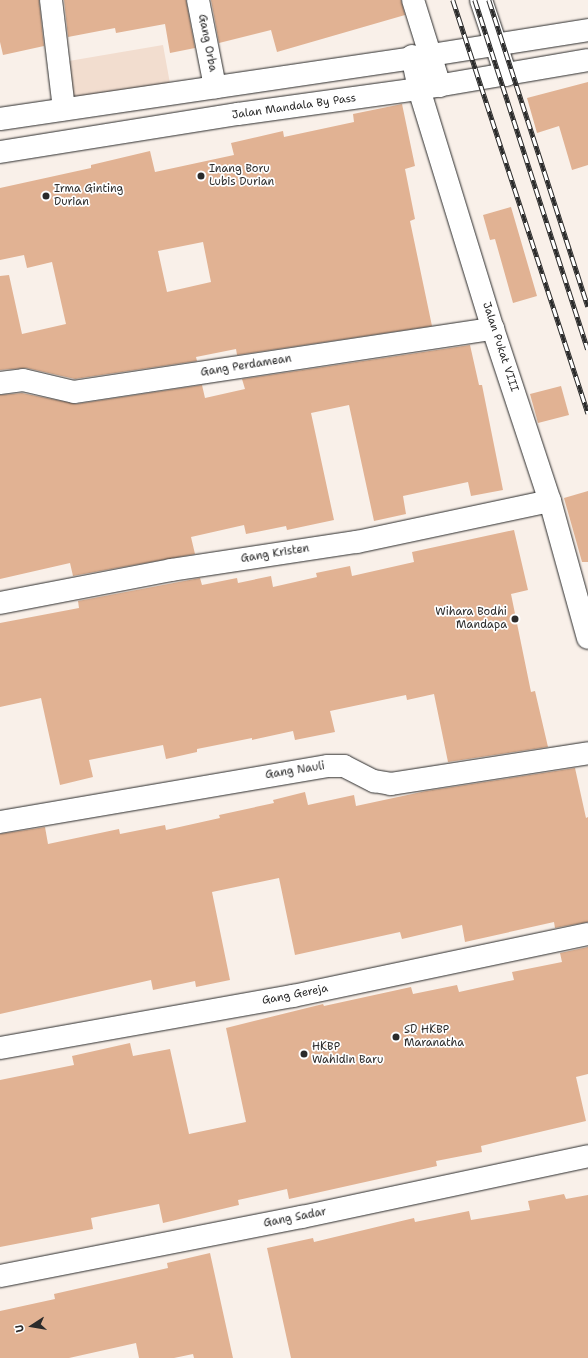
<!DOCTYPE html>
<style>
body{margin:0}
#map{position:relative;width:588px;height:1358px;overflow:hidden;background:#f9f0e9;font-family:"Shantell Sans",sans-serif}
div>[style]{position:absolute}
.built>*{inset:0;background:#f2ddcf}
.building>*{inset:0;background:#e1b293}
.roads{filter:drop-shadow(0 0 1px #2b2b2b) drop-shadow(0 0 1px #2b2b2b)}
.minor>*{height:22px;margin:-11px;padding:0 11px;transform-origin:11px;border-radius:11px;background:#fff}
.rail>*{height:4.5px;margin-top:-2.25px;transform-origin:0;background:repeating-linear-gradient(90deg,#fff 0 9px,#2b2b2b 0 18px);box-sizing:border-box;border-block:1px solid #2b2b2b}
.dots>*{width:11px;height:11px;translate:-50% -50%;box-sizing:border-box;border:2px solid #fff;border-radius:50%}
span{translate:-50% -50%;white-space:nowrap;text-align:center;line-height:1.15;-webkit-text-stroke:3.5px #fff;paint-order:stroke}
.street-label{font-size:11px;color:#2b2b2b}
.poi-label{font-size:11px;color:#2b2b2b}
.left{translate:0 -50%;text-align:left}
.right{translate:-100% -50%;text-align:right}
.north{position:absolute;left:12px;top:1306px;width:40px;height:40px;-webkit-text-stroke:3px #fff;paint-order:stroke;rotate:258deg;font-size:11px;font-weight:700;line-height:16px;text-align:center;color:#2b2b2b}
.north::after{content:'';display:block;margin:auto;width:14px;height:18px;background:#2b2b2b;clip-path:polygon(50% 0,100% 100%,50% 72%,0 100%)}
</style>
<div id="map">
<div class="built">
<div style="clip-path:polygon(163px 45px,171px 89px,70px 107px,63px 62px)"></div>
</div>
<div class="building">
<div style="clip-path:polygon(0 0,39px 0,44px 46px,3px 55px,0 42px)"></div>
<div style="clip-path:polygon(64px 0,186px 0,195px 48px,170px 53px,165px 24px,116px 33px,115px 28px,68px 37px)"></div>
<div style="clip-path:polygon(211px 0,401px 0,405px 15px,277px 52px,271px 30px,219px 43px)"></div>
<div style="clip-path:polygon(588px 82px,588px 165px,572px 170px,559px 126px,537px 133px,527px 98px)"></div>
<div style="clip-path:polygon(evenodd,402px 104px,415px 166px,405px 169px,415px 219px,410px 221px,432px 326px,237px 355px,236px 349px,196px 357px,197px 361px,75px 379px,26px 368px,0 370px,0 276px,9px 275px,22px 334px,66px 324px,52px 262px,27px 268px,24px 255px,0 260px,0 188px,91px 168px,91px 165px,150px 151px,155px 172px,234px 155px,231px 143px,283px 131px,284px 137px,354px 122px,353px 114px,402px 104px,203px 242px,211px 282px,167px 292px,158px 251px,203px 242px)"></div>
<div style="clip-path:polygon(511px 207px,537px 296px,513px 303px,495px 239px,490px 240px,483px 215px)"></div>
<div style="clip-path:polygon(470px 345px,479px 385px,482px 385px,503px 490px,471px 496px,468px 482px,403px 496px,406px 514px,374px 521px,349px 405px,311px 413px,334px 520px,287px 530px,286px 526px,246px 534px,244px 525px,191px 537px,195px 554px,73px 576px,70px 563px,0 579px,0 395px,22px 393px,76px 404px,202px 385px,205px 398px,245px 389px,242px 379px)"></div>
<div style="clip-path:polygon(561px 386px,569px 415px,538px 423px,530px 394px)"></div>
<div style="clip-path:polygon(588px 491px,588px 562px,582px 562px,564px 498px)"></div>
<div style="clip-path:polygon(514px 530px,528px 590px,511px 594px,531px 692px,535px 691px,548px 747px,448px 762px,434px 694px,407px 700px,406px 695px,330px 711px,335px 732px,295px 740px,293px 731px,252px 740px,252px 738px,197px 749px,197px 752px,166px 759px,163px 745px,89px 760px,93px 777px,60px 785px,41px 698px,0 707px,0 623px,79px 608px,78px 601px,200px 578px,202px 585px,237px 578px,238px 583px,271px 576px,273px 587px,317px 577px,316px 573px,350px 566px,352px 576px,414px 562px,412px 552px)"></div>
<div style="clip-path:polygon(575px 768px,586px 818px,588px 817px,588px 922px,555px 928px,554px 922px,465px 942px,462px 925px,402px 939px,400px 932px,295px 955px,279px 878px,212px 892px,230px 980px,196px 987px,195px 981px,153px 990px,151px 980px,0 1014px,0 834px,45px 827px,48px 844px,119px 829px,120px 834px,165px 825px,166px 830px,220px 818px,219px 815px,274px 803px,273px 800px,305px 792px,308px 805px,354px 795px,356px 806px,426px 791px)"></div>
<div style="clip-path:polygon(588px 947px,588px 1074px,576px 1077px,586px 1121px,481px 1146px,482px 1152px,436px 1161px,437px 1166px,289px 1199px,287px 1189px,238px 1200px,239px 1205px,163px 1223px,159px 1204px,91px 1218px,93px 1229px,0 1247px,0 1080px,74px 1065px,72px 1056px,130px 1043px,133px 1056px,170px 1049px,189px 1134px,246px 1122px,226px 1028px,323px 1004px,324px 1006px,411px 987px,413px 994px,457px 985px,459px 992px,514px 980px,512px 972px,562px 962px,560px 953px)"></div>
<div style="clip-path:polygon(564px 1194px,566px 1199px,588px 1195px,588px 1358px,291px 1358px,267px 1248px,313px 1238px,314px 1242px,414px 1218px,415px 1222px,469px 1211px,471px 1220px,530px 1210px,528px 1201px)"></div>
<div style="clip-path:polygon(210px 1253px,233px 1358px,194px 1358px,193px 1354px,174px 1358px,139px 1358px,136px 1343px,69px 1358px,0 1358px,0 1311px,55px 1299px,54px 1294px,168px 1268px,167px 1263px)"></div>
</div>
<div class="roads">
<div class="minor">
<div style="left:51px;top:0;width:110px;rotate:83.2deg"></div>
<div style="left:198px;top:0;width:89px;rotate:78.9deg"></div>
<div style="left:413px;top:0;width:90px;rotate:72.6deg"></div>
<div style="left:481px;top:0;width:79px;rotate:71.6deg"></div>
<div style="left:412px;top:56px;width:34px;rotate:78deg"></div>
<div style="left:419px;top:89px;width:251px;rotate:72.9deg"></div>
<div style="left:493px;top:329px;width:181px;rotate:71.7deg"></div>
<div style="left:550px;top:501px;width:142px;rotate:74.5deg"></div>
<div style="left:0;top:119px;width:436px;rotate:-8.4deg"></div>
<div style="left:431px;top:55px;width:159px;rotate:-9deg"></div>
<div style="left:0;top:152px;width:241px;rotate:-9.1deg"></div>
<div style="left:238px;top:114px;width:183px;rotate:-7.9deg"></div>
<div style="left:419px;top:89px;width:171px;rotate:-9.7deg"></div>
<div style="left:0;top:383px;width:23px;rotate:-7deg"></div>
<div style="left:23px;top:380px;width:52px;rotate:13.2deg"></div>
<div style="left:74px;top:392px;width:424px;rotate:-8.6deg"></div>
<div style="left:0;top:603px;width:174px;rotate:-10.9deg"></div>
<div style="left:171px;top:570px;width:188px;rotate:-8.6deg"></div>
<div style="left:357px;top:542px;width:197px;rotate:-12deg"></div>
<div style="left:0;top:822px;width:333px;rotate:-9.7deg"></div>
<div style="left:328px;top:766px;width:16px"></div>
<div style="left:344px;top:766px;width:34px;rotate:27deg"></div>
<div style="left:374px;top:781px;width:17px;rotate:10deg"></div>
<div style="left:391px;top:784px;width:199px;rotate:-8.9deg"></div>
<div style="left:0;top:1048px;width:298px;rotate:-10.1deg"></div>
<div style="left:293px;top:996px;width:301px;rotate:-11.9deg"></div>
<div style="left:0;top:1276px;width:308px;rotate:-11.1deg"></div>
<div style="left:302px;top:1217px;width:292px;rotate:-12deg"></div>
</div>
</div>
<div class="rail">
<div style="left:453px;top:0;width:435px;rotate:71.9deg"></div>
<div style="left:475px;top:0;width:367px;rotate:72.1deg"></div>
<div style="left:489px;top:0;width:322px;rotate:72.1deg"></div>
</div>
<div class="dots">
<div style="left:201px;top:176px;background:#2b2b2b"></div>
<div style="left:46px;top:196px;background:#2b2b2b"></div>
<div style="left:515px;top:619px;background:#2b2b2b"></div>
<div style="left:396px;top:1037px;background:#2b2b2b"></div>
<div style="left:304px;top:1054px;background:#2b2b2b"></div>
</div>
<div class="street-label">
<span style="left:207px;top:43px;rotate:79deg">Gang Orba</span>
<span style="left:294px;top:107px;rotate:-8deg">Jalan Mandala By Pass</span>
<span style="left:500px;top:347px;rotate:72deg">Jalan Pukat VIII</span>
<span style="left:246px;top:366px;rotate:-9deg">Gang Perdamean</span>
<span style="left:275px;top:554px;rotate:-9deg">Gang Kristen</span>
<span style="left:295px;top:771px;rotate:-9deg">Gang Nauli</span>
<span style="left:295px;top:995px;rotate:-11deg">Gang Gereja</span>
<span style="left:295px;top:1218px;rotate:-11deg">Gang Sadar</span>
</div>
<div class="poi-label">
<span class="left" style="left:209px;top:176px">Inang Boru<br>Lubis Durian</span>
<span class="left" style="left:54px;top:196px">Irma Ginting<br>Durian</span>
<span class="right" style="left:507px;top:619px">Wihara Bodhi<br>Mandapa</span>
<span class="left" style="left:404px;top:1037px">SD HKBP<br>Maranatha</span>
<span class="left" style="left:312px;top:1054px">HKBP<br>Wahidin Baru</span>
</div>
<div class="north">U</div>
</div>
